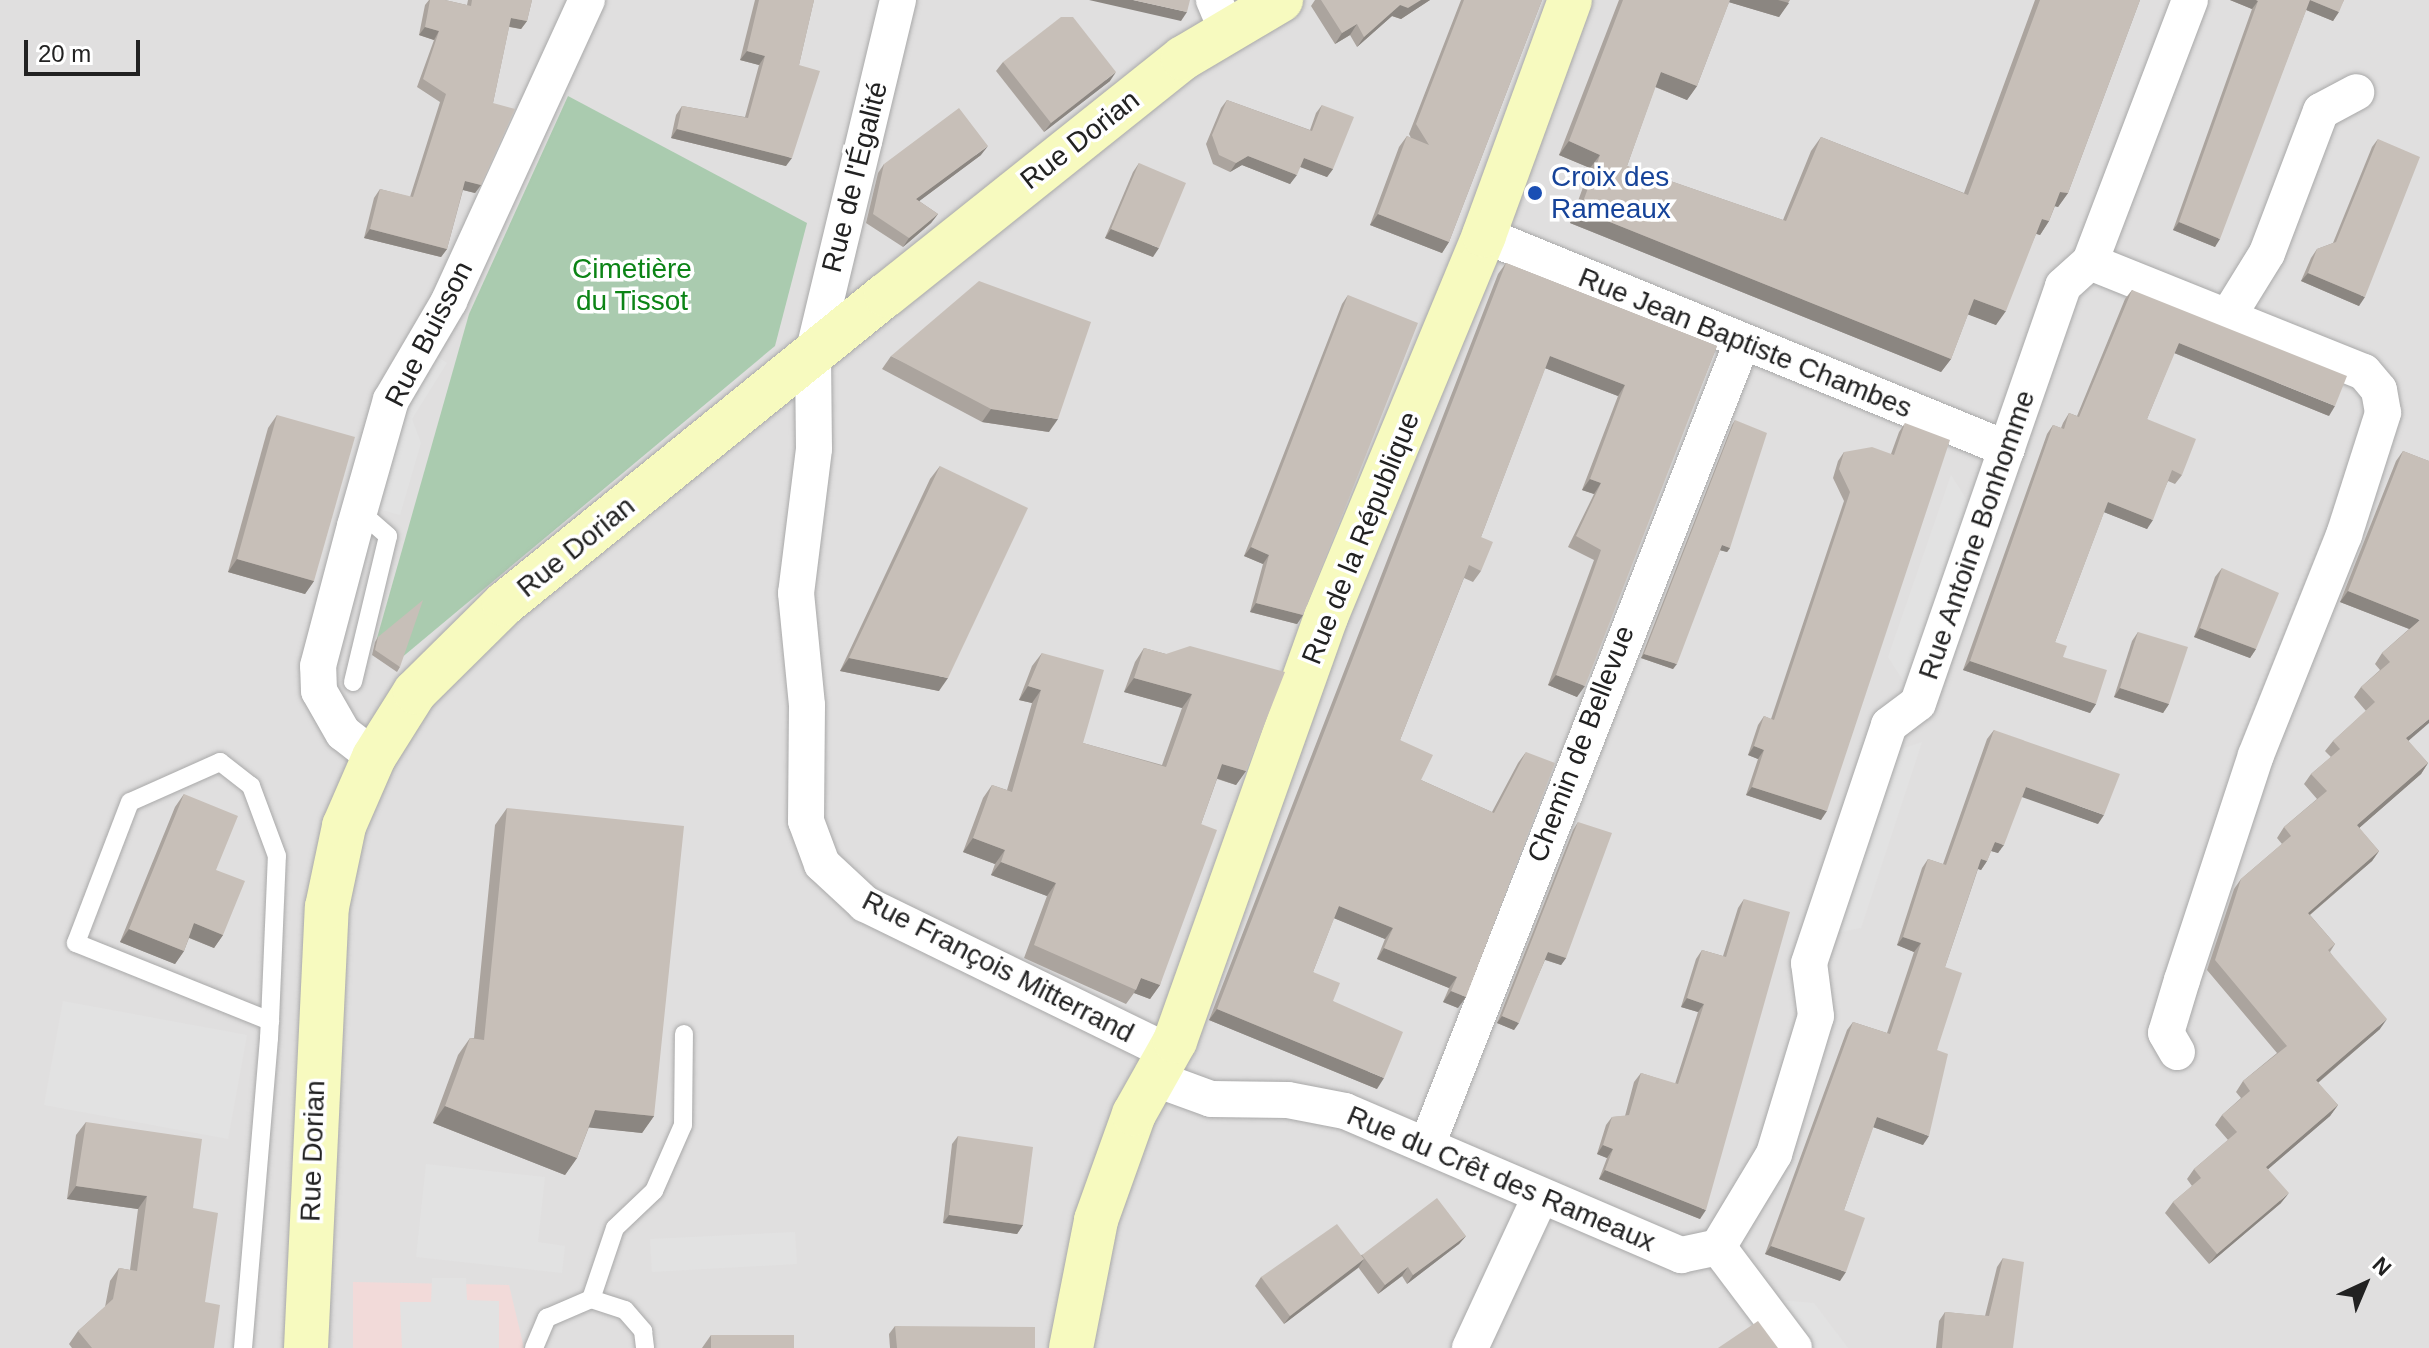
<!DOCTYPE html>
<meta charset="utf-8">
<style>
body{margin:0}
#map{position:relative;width:2429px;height:1348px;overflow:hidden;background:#f2efe9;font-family:Arial,sans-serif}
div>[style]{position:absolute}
.residential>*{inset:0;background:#e0dfdf}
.commercial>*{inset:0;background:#f2dad9}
.cemetery>*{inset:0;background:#aacbaf}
.parking>*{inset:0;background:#e2e2e2}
.roads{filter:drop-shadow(0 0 2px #a9a9a9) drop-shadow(0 0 2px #a9a9a9)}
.service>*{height:18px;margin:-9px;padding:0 9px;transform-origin:9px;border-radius:9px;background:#fff}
.minor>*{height:36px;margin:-18px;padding:0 18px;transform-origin:18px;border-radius:18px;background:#fff}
.secondary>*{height:44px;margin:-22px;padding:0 22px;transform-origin:22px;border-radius:22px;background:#f7fabf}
.wall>*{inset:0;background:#aba49e}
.shaded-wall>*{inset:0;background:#8b8681}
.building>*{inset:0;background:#c7bfb8}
.dots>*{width:22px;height:22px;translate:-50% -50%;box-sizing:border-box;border:4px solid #fff;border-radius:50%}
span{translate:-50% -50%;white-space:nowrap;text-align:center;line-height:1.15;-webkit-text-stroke:7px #fff;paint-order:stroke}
.street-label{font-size:28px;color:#222}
.transit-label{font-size:28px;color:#164399}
.left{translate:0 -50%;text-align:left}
.park-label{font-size:28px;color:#0c8416}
.north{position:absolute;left:2325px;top:1244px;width:80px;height:80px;-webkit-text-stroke:6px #fff;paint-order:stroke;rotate:44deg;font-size:22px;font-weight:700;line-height:32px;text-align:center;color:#222}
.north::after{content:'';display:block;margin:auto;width:28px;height:36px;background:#222;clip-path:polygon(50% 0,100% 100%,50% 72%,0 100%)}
.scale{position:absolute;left:24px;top:40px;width:116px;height:36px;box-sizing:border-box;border:4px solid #222;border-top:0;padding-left:10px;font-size:24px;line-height:28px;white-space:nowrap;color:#222;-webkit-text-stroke:6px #fff;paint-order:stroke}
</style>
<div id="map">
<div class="residential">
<div style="clip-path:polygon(0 0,2429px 0,2429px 1348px,0 1348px)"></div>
</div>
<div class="commercial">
<div style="clip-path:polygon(353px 1282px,509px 1285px,524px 1348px,353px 1348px)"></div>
</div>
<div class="cemetery">
<div style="clip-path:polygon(568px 96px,807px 223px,775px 346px,400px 659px,375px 645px,469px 314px)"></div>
</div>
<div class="parking">
<div style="clip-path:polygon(435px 355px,447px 363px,412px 419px,421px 443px,400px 515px,374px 508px,403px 408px)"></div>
<div style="clip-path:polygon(1951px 475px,1970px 505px,1916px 668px,1904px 682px,1888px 657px)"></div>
<div style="clip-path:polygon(1922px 742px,1861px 928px,1831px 934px,1892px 752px)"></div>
<div style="clip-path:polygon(63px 1001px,247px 1035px,228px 1139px,44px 1105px)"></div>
<div style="clip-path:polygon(426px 1164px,545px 1177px,538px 1242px,565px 1246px,562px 1273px,416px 1257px)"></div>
<div style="clip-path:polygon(795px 1232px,797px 1264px,652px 1272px,650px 1239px)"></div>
<div style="clip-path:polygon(432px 1278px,466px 1278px,467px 1300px,499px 1301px,499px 1348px,402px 1348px,400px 1302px,431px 1302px)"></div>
<div style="clip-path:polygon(1779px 1300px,1814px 1303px,1848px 1348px,1815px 1348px)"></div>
</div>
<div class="roads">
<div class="service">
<div style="left:353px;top:682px;width:150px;rotate:-76.5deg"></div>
<div style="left:388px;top:536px;width:38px;rotate:-139deg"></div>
<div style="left:591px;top:1299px;width:75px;rotate:-71.3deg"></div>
<div style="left:615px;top:1228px;width:54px;rotate:-43.5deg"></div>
<div style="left:654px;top:1191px;width:72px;rotate:-66.3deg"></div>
<div style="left:683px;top:1125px;width:91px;rotate:-89.4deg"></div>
<div style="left:243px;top:1348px;width:311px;rotate:-85.2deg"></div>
<div style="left:269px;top:1038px;width:17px;rotate:-87deg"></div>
<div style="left:270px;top:1021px;width:165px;rotate:-87.6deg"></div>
<div style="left:277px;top:856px;width:75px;rotate:-110.4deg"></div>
<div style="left:251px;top:786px;width:39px;rotate:-142deg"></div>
<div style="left:220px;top:762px;width:98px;rotate:156deg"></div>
<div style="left:130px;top:802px;width:151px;rotate:111deg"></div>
<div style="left:76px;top:943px;width:209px;rotate:21.9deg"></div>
<div style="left:534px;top:1348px;width:33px;rotate:-67deg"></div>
<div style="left:547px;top:1318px;width:48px;rotate:-23.4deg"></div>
<div style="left:591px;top:1299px;width:36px;rotate:18deg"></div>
<div style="left:625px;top:1310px;width:28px;rotate:49deg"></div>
<div style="left:643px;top:1331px;width:17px;rotate:83deg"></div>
</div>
<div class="minor">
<div style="left:898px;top:0;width:365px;rotate:103.5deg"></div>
<div style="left:813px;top:355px;width:94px;rotate:89.4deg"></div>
<div style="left:814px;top:449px;width:145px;rotate:97.1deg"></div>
<div style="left:796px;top:593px;width:113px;rotate:84.4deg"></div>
<div style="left:807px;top:705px;width:116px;rotate:90.5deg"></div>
<div style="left:806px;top:821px;width:46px;rotate:69.6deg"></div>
<div style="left:822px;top:864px;width:59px;rotate:42.9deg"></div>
<div style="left:865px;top:904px;width:339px;rotate:26deg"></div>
<div style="left:1214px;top:0;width:33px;rotate:67deg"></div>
<div style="left:1484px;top:235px;width:565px;rotate:22.25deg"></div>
<div style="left:2090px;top:262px;width:295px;rotate:21.9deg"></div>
<div style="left:2364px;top:372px;width:23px;rotate:50deg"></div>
<div style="left:2379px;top:390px;width:23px;rotate:80deg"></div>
<div style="left:2383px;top:413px;width:128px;rotate:107.7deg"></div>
<div style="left:2344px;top:535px;width:237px;rotate:111.8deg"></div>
<div style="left:2256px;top:755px;width:237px;rotate:108.2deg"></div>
<div style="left:2182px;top:980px;width:55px;rotate:106.8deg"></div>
<div style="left:2166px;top:1033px;width:22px;rotate:60deg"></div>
<div style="left:2230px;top:313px;width:70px;rotate:-58.3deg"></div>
<div style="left:2267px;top:253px;width:152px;rotate:-69.2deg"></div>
<div style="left:2321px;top:111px;width:40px;rotate:-28deg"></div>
<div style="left:374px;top:757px;width:39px;rotate:-142deg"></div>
<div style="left:343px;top:733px;width:48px;rotate:-119.7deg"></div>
<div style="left:319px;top:691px;width:25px;rotate:-92deg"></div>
<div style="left:318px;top:666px;width:145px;rotate:-75.2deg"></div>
<div style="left:355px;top:526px;width:131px;rotate:-74.1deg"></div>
<div style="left:391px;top:400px;width:115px;rotate:-59.6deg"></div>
<div style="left:449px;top:301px;width:331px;rotate:-65.4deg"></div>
<div style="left:1159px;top:1080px;width:55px;rotate:20.1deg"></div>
<div style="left:1211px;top:1099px;width:77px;rotate:0.7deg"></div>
<div style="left:1288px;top:1100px;width:58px;rotate:10.9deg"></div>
<div style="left:1345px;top:1111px;width:366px;rotate:23.2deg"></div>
<div style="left:1681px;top:1255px;width:38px;rotate:-12deg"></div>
<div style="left:1718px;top:1247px;width:126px;rotate:53deg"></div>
<div style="left:1427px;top:1145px;width:859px;rotate:-68.57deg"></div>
<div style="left:1718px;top:1247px;width:109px;rotate:-58.9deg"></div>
<div style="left:1774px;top:1154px;width:144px;rotate:-73.1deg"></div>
<div style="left:1816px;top:1016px;width:53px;rotate:-97.5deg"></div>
<div style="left:1809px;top:963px;width:251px;rotate:-71.4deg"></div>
<div style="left:1889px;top:725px;width:36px;rotate:-37deg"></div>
<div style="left:1918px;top:703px;width:441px;rotate:-70.8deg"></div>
<div style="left:2063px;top:286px;width:36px;rotate:-42deg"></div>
<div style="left:2090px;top:262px;width:280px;rotate:-69.1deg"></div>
<div style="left:1470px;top:1348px;width:166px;rotate:-65.1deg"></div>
</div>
<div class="secondary">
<div style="left:306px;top:1348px;width:441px;rotate:-87.3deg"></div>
<div style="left:327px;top:907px;width:83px;rotate:-78.1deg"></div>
<div style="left:344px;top:826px;width:75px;rotate:-66.5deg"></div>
<div style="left:374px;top:757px;width:77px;rotate:-57.8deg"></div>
<div style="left:415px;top:692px;width:125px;rotate:-44.7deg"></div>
<div style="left:504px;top:604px;width:491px;rotate:-39deg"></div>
<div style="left:886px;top:295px;width:380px;rotate:-38.6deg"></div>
<div style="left:1183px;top:58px;width:114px;rotate:-30.6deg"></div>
<div style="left:1071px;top:1348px;width:130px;rotate:-78.9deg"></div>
<div style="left:1096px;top:1220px;width:113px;rotate:-70.3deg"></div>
<div style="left:1134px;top:1114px;width:84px;rotate:-60.7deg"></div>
<div style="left:1175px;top:1041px;width:450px;rotate:-70.4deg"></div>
<div style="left:1326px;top:617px;width:413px;rotate:-67.5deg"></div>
<div style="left:1484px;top:235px;width:250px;rotate:-69.9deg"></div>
</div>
</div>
<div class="wall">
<div style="clip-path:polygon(429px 0,445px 0,467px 5px,468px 0,532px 0,527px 21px,521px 29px,509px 27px,493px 103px,481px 185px,475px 193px,463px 190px,447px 249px,441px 257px,364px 238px,374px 198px,380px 189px,410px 197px,440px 102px,417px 87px,434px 40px,419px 35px,425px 5px)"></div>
<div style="clip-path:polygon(755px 0,814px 0,799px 65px,786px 166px,671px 138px,676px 115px,682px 106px,745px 117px,759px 65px,740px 60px)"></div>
<div style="clip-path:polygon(1315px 0,1430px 0,1401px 19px,1392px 16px,1357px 47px,1350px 35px,1335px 44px,1311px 6px)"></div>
<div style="clip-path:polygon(1461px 0,1542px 0,1449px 242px,1442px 253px,1370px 225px,1399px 147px,1407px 136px,1411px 138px,1409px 134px)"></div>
<div style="clip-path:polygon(1619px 0,1790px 0,1779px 17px,1729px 2px,1697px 86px,1687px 100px,1655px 87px,1627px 166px,1783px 220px,1811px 151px,1821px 137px,1964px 193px,2035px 0,2140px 0,2068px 193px,2058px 207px,2055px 206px,2049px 221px,2040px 235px,2036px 234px,1996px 325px,1968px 314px,1951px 359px,1941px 372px,1570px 223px,1590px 168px,1559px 155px)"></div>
<div style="clip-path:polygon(2230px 0,2344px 0,2333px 21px,2306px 10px,2215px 247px,2173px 230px,2252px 9px)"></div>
<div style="clip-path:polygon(1003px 62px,1110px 81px,1044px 132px,996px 71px)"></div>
<div style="clip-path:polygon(1227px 100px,1310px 130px,1316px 113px,1322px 105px,1333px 169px,1327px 177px,1300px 167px,1290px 184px,1242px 165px,1230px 172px,1213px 164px,1206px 144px,1221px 108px)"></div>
<div style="clip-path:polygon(2378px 139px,2359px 306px,2301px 281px,2311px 258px,2317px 249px,2333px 243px,2372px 147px)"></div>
<div style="clip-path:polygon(981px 155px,919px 201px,938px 214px,931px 223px,903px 247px,866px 223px,878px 173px,884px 164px)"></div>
<div style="clip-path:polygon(1139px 163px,1153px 257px,1105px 238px,1133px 172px)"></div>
<div style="clip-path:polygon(1506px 263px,1717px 346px,1577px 697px,1548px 685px,1594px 560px,1568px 547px,1594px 494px,1582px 490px,1618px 396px,1545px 368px,1481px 537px,1481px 571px,1473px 582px,1464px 578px,1400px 740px,1421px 780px,1492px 812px,1518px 763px,1526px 752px,1458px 1008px,1443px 1002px,1449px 988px,1377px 959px,1385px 939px,1334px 918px,1313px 972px,1333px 1001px,1377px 1089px,1209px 1020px,1498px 274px)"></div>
<div style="clip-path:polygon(2132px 290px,2329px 416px,2174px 353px,2147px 419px,2182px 475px,2175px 484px,2168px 481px,2147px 529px,2104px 512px,2055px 642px,2063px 657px,2096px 704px,2090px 713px,1963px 670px,2047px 434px,2053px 425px,2061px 428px,2063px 423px,2069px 413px,2077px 416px,2125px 299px)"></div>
<div style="clip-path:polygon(1348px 295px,1303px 615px,1297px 624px,1250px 612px,1263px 564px,1244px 556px,1342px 304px)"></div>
<div style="clip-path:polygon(891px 356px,1049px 432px,982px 422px,882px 369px)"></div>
<div style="clip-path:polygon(277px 415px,314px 581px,305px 594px,228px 572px,268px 428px)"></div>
<div style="clip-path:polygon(1735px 420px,1730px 548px,1727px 552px,1720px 550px,1673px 669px,1641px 658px,1732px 425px)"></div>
<div style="clip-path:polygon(1905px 423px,1821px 820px,1746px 795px,1758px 759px,1748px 755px,1758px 725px,1764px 716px,1771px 719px,1844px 501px,1833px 478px,1838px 461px,1844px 452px,1891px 454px,1899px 432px)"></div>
<div style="clip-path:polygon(2403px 451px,2429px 461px,2408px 741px,2428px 763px,2421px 774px,2359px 828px,2379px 851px,2372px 861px,2310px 915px,2335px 944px,2330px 952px,2380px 1029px,2318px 1083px,2338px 1105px,2330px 1116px,2268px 1169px,2281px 1203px,2209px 1264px,2165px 1213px,2173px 1202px,2192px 1186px,2187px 1179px,2194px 1169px,2228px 1140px,2215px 1125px,2222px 1115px,2241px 1098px,2236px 1092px,2243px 1081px,2277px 1053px,2207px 970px,2234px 889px,2241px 879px,2282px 844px,2277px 838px,2284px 827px,2317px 799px,2304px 784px,2311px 774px,2331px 757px,2325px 751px,2333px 741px,2366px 711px,2354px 697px,2361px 687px,2380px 670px,2375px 664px,2382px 653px,2409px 629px,2340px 602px,2396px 461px)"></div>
<div style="clip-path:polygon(940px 466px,939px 691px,840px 671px,930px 479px)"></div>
<div style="clip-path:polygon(2222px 568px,2256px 649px,2250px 658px,2194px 637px,2215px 577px)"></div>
<div style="clip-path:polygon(2138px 632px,2169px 704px,2163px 713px,2114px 697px,2132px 641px)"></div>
<div style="clip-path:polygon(378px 637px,400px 667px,397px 672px,372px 655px,375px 642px)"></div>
<div style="clip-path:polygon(1144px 648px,1166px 654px,1246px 771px,1236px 785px,1217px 779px,1201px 824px,1160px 985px,1150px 999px,1134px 993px,1126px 1004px,1024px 958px,1047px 896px,991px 875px,995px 864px,963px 852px,983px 798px,992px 785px,1007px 790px,1032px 703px,1019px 700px,1032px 666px,1042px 653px,1083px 743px,1162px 765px,1182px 708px,1124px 692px,1135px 662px)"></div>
<div style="clip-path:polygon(1994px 730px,2098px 824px,2022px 796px,1998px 853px,1991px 851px,1987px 861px,1981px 870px,1978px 869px,1945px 967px,1937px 1050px,1923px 1145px,1873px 1127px,1844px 1210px,1840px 1281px,1765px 1254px,1847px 1030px,1853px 1022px,1887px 1033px,1914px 952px,1897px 945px,1922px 868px,1928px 859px,1943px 864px,1987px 739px)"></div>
<div style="clip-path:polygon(184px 794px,216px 870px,223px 935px,214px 948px,189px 938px,184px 951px,175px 964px,120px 942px,175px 807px)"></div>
<div style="clip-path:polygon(507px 808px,654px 1116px,642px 1133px,589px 1127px,577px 1158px,565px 1175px,433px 1123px,458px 1055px,470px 1038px,474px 1038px,495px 825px)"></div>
<div style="clip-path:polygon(1578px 822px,1566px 958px,1561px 965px,1545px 960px,1514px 1030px,1497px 1023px,1573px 830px)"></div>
<div style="clip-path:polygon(1744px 899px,1700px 1219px,1599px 1179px,1607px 1158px,1597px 1154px,1606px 1125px,1612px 1117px,1625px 1116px,1634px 1082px,1641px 1073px,1675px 1084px,1698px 1012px,1681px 1007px,1696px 959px,1702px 950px,1723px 956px,1738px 908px)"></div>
<div style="clip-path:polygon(86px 1122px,193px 1208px,205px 1302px,214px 1348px,72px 1348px,69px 1344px,78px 1331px,105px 1307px,110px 1281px,119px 1268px,130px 1270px,138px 1209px,67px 1199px,76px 1135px)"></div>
<div style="clip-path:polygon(958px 1136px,1023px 1225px,1017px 1234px,943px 1223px,952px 1144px)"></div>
<div style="clip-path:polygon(1466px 1236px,1459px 1244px,1407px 1284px,1402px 1276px,1378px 1294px,1358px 1267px,1284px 1324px,1255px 1286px,1261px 1277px,1361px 1255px)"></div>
<div style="clip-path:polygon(2003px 1258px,2013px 1348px,1936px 1348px,1939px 1321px,1945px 1312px,1985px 1316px,1997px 1267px)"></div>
<div style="clip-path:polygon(895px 1326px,1035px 1348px,890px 1348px,889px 1334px)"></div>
<div style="clip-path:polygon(711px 1335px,711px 1348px,702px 1348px)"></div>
</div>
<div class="shaded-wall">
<div style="clip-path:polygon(1089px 0,1133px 0,1187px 12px,1181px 21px)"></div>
<div style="clip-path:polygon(1421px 0,1430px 0,1401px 19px,1392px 16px,1357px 47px,1364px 37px,1400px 5px)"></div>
<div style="clip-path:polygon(1726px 0,1778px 0,1789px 3px,1779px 17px,1725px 1px)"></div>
<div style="clip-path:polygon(2230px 0,2256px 0,2258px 1px,2252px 9px)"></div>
<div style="clip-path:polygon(2310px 0,2339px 12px,2333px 21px,2304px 9px)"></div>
<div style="clip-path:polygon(511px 18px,527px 21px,521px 29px,506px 26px)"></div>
<div style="clip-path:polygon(1357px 24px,1350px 35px,1335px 44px,1342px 33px)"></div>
<div style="clip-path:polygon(425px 27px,439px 31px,434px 40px,419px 35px)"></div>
<div style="clip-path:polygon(747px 51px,765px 56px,759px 65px,740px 60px)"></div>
<div style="clip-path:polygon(1116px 72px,1110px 81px,1044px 132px,1051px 123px)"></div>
<div style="clip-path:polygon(1661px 72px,1697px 86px,1687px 100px,1651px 85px)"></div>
<div style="clip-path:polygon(677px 129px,792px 158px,786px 166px,671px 138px)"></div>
<div style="clip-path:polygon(1569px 141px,1600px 155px,1590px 168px,1559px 155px)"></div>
<div style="clip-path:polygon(988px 146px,981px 155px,910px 208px,916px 199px)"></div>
<div style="clip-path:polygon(1248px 156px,1297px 175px,1290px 184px,1242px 165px,1230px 172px,1236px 163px)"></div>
<div style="clip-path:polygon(1304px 158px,1333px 169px,1327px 177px,1298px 166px)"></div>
<div style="clip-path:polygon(465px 181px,481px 185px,475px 193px,459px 189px)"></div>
<div style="clip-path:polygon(2060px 192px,2068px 193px,2058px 207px,2050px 205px)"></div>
<div style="clip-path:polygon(1580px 210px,1951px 359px,1941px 372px,1570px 223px)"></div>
<div style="clip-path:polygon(938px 214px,931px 223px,903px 247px,909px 238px)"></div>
<div style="clip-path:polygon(1378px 214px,1449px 242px,1442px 253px,1370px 225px)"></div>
<div style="clip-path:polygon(2042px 219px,2049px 221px,2040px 235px,2032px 232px)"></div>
<div style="clip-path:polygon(2179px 222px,2220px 239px,2215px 247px,2173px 230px)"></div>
<div style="clip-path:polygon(370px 229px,447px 249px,441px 257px,364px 238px)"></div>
<div style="clip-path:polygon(1111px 229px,1159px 248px,1153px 257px,1105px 238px)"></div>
<div style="clip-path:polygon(2308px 273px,2365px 297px,2359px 306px,2301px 281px)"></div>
<div style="clip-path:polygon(1974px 299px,2006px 311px,1996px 325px,1964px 313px)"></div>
<div style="clip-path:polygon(2179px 343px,2335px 406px,2329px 416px,2172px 352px)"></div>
<div style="clip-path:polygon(1550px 356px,1625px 385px,1618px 396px,1542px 367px)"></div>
<div style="clip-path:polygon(991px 409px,1058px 419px,1049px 432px,982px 422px)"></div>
<div style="clip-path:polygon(1590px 479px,1601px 483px,1594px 494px,1582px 490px)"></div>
<div style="clip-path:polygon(2108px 502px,2153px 520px,2147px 529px,2101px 511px)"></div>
<div style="clip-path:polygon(1722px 545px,1730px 548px,1727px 552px,1719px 550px)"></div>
<div style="clip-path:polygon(1251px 547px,1269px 555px,1263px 564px,1244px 556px)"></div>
<div style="clip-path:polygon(237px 559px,314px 581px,305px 594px,228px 572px)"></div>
<div style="clip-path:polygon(2348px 591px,2420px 620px,2412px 630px,2340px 602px)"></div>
<div style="clip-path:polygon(1256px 603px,1303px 615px,1297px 624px,1250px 612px)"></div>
<div style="clip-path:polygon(2200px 628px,2256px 649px,2250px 658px,2194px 637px)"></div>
<div style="clip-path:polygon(1644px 654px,1677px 664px,1673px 669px,1641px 658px)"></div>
<div style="clip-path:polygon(849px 658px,948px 678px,939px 691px,840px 671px)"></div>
<div style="clip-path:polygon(1970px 661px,2096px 704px,2090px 713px,1963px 670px)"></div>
<div style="clip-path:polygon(1556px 675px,1585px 686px,1577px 697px,1548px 685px)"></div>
<div style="clip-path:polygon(1134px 678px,1192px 694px,1182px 708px,1124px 692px)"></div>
<div style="clip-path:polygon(1028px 686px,1041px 690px,1032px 703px,1019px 700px)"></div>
<div style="clip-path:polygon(2120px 688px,2169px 704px,2163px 713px,2114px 697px)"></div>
<div style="clip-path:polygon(2429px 719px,2429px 723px,2399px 749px,2406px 738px)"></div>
<div style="clip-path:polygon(1754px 746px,1764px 750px,1758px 759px,1748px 755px)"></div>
<div style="clip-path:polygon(2428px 763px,2421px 774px,2350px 836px,2357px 825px)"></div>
<div style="clip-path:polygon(1222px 764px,1246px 771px,1236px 785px,1213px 777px)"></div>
<div style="clip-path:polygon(1752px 787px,1827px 811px,1821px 820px,1746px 795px)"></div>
<div style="clip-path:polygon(2026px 787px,2104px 815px,2098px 824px,2019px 796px)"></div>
<div style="clip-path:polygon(973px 838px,1005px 850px,995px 864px,963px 852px)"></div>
<div style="clip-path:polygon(1995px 842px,2004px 845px,1998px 853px,1988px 850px)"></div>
<div style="clip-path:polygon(2379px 851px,2372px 861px,2300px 923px,2308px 913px)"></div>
<div style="clip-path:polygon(1981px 859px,1987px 861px,1981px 870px,1975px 868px)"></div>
<div style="clip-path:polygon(1001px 862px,1056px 883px,1047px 896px,991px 875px)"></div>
<div style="clip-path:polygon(1339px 906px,1393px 928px,1385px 939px,1331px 917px)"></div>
<div style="clip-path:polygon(194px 923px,223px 935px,214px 948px,185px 936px)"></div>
<div style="clip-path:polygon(129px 929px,184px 951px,175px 964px,120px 942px)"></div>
<div style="clip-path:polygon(1903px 937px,1921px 943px,1914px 952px,1897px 945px)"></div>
<div style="clip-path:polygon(1384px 948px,1457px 977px,1449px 988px,1377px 959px)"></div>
<div style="clip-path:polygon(1548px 952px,1566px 958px,1561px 965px,1543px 959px)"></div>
<div style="clip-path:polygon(1141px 978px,1160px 985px,1150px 999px,1134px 993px)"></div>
<div style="clip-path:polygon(1451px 991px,1466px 997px,1458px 1008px,1443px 1002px)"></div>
<div style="clip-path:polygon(1687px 998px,1704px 1004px,1698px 1012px,1681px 1007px)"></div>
<div style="clip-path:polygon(1217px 1009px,1384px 1078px,1377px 1089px,1209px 1020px)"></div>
<div style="clip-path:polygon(1502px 1016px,1519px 1023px,1514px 1030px,1497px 1023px)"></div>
<div style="clip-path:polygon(2387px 1019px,2380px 1029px,2308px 1091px,2316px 1080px)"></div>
<div style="clip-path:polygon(2338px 1105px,2330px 1116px,2259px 1177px,2266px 1167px)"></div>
<div style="clip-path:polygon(445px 1106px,577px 1158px,565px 1175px,433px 1123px)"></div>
<div style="clip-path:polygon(595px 1110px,654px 1116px,642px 1133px,584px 1127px)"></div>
<div style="clip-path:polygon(1877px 1117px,1929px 1136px,1923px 1145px,1870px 1126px)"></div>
<div style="clip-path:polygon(1603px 1145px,1613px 1149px,1607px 1158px,1597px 1154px)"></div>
<div style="clip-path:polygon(1605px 1170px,1706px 1210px,1700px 1219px,1599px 1179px)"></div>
<div style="clip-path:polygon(76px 1186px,147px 1196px,138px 1209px,67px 1199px)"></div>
<div style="clip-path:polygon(2289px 1193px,2281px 1203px,2209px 1264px,2217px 1254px)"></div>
<div style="clip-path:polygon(949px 1215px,1023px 1225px,1017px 1234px,943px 1223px)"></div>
<div style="clip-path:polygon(1466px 1236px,1459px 1244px,1407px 1284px,1413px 1275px)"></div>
<div style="clip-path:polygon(1771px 1246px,1846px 1272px,1840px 1281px,1765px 1254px)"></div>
<div style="clip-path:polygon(1364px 1259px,1358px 1268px,1284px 1324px,1290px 1316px)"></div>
<div style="clip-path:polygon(1408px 1267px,1402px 1276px,1378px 1294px,1385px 1285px)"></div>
</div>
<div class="building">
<div style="clip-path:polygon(430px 0,445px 0,471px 6px,472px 0,532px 0,527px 21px,511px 18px,493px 103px,515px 109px,481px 185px,465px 181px,447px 249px,370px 229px,380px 189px,413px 197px,446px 94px,423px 79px,439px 31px,425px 27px)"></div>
<div style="clip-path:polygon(759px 0,814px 0,799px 65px,820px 71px,792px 158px,677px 129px,682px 106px,748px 118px,765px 56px,747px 51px)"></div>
<div style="clip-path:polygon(1133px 0,1190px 0,1187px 12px)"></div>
<div style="clip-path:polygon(1321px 0,1421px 0,1408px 8px,1400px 5px,1364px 37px,1357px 24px,1342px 33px)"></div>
<div style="clip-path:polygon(1464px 0,1542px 0,1449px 242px,1378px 214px,1407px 136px,1429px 145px,1416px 124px)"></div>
<div style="clip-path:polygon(1623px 0,1730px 0,1697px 86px,1661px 72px,1627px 166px,1786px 221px,1821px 137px,1968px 195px,2040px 0,2140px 0,2068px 193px,2060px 192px,2049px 221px,2042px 219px,2006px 311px,1974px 299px,1951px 359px,1580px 210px,1600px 155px,1569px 141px)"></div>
<div style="clip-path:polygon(2256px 0,2344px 0,2339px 12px,2310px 0,2220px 239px,2179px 222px,2258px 1px)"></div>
<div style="clip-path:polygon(1061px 17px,1073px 17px,1116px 72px,1051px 123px,1003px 62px)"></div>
<div style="clip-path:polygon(1227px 100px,1312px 131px,1322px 105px,1354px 117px,1333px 169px,1304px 158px,1297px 175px,1248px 156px,1236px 163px,1219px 155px,1212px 135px)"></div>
<div style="clip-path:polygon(959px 108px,988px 146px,916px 199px,938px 214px,909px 238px,873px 214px,884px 164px)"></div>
<div style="clip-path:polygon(2378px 139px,2420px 157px,2365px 297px,2308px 273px,2317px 249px,2336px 242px)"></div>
<div style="clip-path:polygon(1139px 163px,1186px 183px,1159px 248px,1111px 229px)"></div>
<div style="clip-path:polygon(1506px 263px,1717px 346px,1585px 686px,1556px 675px,1601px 550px,1576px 536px,1601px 483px,1590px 479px,1625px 385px,1550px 356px,1481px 537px,1493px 542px,1481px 571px,1469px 565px,1400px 740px,1433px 755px,1421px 780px,1494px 813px,1526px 752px,1555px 763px,1466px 997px,1451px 991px,1457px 977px,1384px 948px,1393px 928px,1339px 906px,1313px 972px,1340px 983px,1333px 1001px,1403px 1032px,1384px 1078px,1217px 1009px)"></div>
<div style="clip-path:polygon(979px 281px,1091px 322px,1058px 419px,991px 409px,891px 356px)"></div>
<div style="clip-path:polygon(2132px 290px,2347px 376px,2335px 406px,2179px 343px,2147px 419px,2196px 439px,2182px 475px,2172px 470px,2153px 520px,2108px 502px,2055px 642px,2067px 646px,2063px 657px,2107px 670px,2096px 704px,1970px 661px,2053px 425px,2064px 429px,2069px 413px,2079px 417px)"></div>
<div style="clip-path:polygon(1348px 295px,1418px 323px,1303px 615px,1256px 603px,1269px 555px,1251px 547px)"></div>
<div style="clip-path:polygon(277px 415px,355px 437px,314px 581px,237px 559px)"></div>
<div style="clip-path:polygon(1735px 420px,1767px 433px,1730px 548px,1722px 545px,1677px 664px,1644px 654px)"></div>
<div style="clip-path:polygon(1905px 423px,1950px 440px,1827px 811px,1752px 787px,1764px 750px,1754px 746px,1764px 716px,1774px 720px,1850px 492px,1839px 469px,1844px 452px,1872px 447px,1894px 455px)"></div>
<div style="clip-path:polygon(2403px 451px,2429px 461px,2429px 719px,2406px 738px,2428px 763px,2357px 825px,2379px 851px,2308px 913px,2335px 944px,2328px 950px,2387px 1019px,2316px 1080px,2338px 1105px,2266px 1167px,2289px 1193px,2217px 1254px,2173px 1202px,2201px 1178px,2194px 1169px,2237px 1132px,2222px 1115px,2250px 1091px,2243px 1081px,2287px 1046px,2215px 960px,2241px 879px,2291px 836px,2284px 827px,2327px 791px,2311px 774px,2340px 749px,2333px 741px,2375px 702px,2361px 687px,2390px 662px,2382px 653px,2420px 620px,2348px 591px)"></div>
<div style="clip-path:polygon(940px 466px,1028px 508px,948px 678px,849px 658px)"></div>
<div style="clip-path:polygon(2222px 568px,2279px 593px,2256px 649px,2200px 628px)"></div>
<div style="clip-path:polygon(423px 600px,400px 667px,375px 650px,378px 637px)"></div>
<div style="clip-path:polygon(2138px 632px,2188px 647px,2169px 704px,2120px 688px)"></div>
<div style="clip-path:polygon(1190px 646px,1285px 672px,1246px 771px,1222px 764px,1201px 824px,1217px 830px,1160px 985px,1141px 978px,1136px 990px,1034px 945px,1056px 883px,1001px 862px,1005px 850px,973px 838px,992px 785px,1012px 792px,1041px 690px,1028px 686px,1042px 653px,1104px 670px,1083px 743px,1166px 767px,1192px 694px,1134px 678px,1144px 648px,1166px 654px)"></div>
<div style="clip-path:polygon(1994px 730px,2120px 774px,2104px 815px,2026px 787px,2004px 845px,1995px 842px,1987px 861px,1981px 859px,1945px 967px,1962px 973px,1937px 1050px,1948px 1054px,1929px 1136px,1877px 1117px,1844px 1210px,1865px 1218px,1846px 1272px,1771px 1246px,1853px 1022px,1890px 1034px,1921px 943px,1903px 937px,1928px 859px,1946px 865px)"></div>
<div style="clip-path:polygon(184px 794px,238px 816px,216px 870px,245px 881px,223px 935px,194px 923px,184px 951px,129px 929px)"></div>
<div style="clip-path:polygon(507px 808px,684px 826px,654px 1116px,595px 1110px,577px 1158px,445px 1106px,470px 1038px,484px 1040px)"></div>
<div style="clip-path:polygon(1578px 822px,1612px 833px,1566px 958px,1548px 952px,1519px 1023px,1502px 1016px)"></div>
<div style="clip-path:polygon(1744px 899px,1790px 912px,1706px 1210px,1605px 1170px,1613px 1149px,1603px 1145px,1612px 1117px,1629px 1115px,1641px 1073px,1678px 1084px,1704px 1004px,1687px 998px,1702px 950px,1726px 957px)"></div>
<div style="clip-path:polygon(86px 1122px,202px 1139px,193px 1208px,218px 1213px,205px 1302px,220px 1305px,214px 1348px,92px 1348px,78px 1331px,113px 1299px,119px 1268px,137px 1271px,147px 1196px,76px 1186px)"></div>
<div style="clip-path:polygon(958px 1136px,1033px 1147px,1023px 1225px,949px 1215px)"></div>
<div style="clip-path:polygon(1437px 1198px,1466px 1236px,1413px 1275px,1408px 1267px,1385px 1285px,1362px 1255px)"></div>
<div style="clip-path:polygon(1337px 1224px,1364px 1259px,1290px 1316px,1261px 1277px)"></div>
<div style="clip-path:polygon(2003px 1258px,2024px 1262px,2013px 1348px,1942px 1348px,1945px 1312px,1989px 1316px)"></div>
<div style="clip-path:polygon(1758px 1321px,1778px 1348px,1718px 1348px)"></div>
<div style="clip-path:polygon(895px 1326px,1035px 1327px,1035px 1348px,897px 1348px)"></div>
<div style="clip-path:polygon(711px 1335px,794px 1335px,794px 1348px,711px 1348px)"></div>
</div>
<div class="dots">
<div style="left:1535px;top:193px;background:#1a4fb4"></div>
</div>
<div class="street-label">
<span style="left:1080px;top:140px;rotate:-38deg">Rue Dorian</span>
<span style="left:855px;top:177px;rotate:-76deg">Rue de l'Égalité</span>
<span style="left:429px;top:334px;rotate:-63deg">Rue Buisson</span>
<span style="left:1745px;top:343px;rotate:22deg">Rue Jean Baptiste Chambes</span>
<span style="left:1977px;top:535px;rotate:-71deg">Rue Antoine Bonhomme</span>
<span style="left:1361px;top:538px;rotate:-68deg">Rue de la République</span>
<span style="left:576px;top:547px;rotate:-39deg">Rue Dorian</span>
<span style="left:1581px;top:744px;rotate:-69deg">Chemin de Bellevue</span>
<span style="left:998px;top:967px;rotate:27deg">Rue François Mitterrand</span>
<span style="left:313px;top:1151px;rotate:-88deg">Rue Dorian</span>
<span style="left:1501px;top:1179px;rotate:23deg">Rue du Crêt des Rameaux</span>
</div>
<div class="transit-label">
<span class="left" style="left:1551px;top:193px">Croix des<br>Rameaux</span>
</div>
<div class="park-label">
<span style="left:632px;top:285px">Cimetière<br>du Tissot</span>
</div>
<div class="north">N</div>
<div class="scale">20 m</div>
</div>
